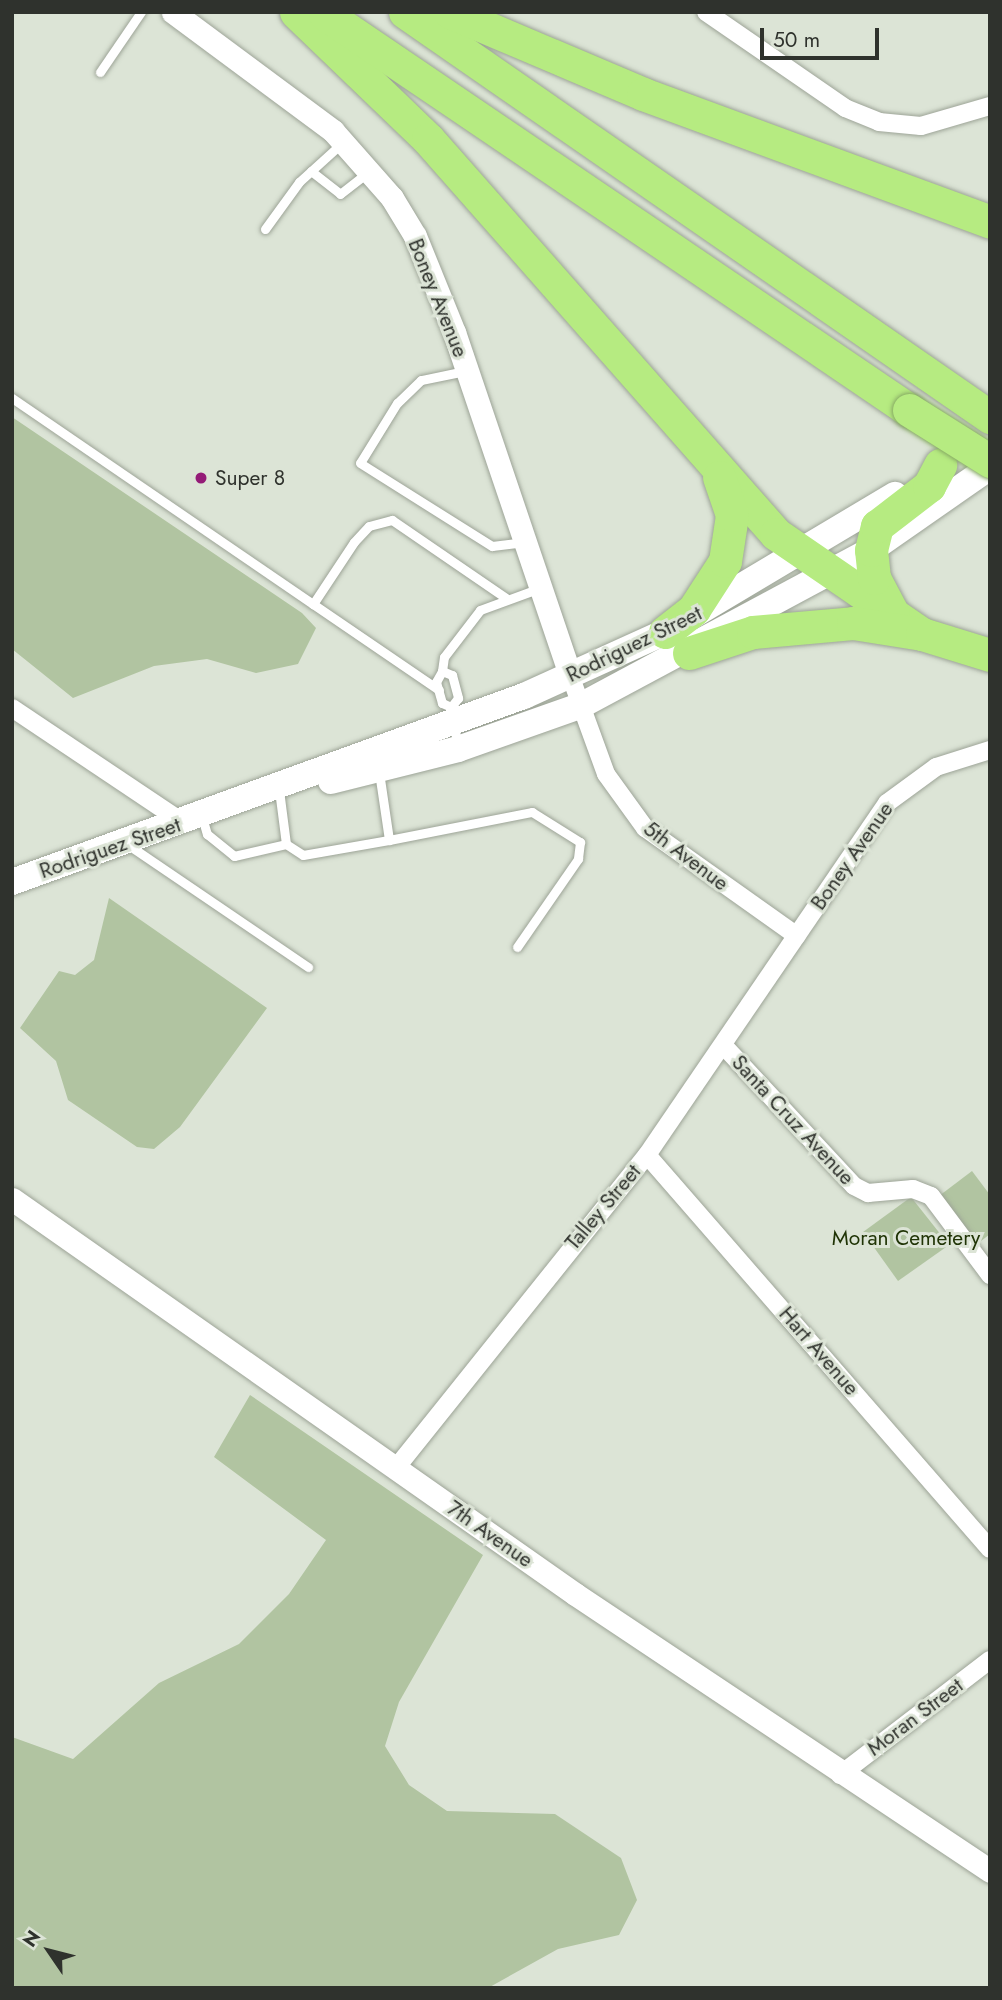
<!DOCTYPE html>
<style>
body{margin:0}
#map{position:relative;width:1002px;height:2000px;overflow:hidden;background:#dce4d6;font-family:Jost,sans-serif}
div>[style]{position:absolute}
.green>*{inset:0;background:#b1c4a1}
.roads{filter:drop-shadow(0 0 2px #9da497) drop-shadow(0 0 2px #9da497)}
.service>*{height:9px;margin:-4.5px;padding:0 4.5px;transform-origin:4.5px;border-radius:4.5px;background:#fff}
.minor>*{height:18px;margin:-9px;padding:0 9px;transform-origin:9px;border-radius:9px;background:#fff}
.tertiary>*{height:23px;margin:-11.5px;padding:0 11.5px;transform-origin:11.5px;border-radius:11.5px;background:#fff}
.secondary>*{height:26px;margin:-13px;padding:0 13px;transform-origin:13px;border-radius:13px;background:#fff}
.motorway>*{height:33px;margin:-16.5px;padding:0 16.5px;transform-origin:16.5px;border-radius:16.5px;background:#b6eb81}
.bridges{filter:drop-shadow(0 0 2px #87aa64) drop-shadow(0 0 2px #87aa64)}
.motorway-bridge>*{height:33px;margin:-16.5px;padding:0 16.5px;transform-origin:16.5px;border-radius:16.5px;background:#b6eb81}
.dots>*{width:19px;height:19px;translate:-50% -50%;box-sizing:border-box;border:4px solid #dce4d6;border-radius:50%}
span{translate:-50% -50%;white-space:nowrap;text-align:center;line-height:1.15;-webkit-text-stroke:6px #dce4d6;paint-order:stroke}
.street-label{font-size:21px;color:#2f322d}
.poi-label{font-size:21px;color:#2f322d}
.left{translate:0 -50%;text-align:left}
.park-label{font-size:21px;color:#203406}
.frame{position:absolute;inset:0;border:14px solid #2f322d;pointer-events:none}
.north{position:absolute;left:14px;top:1916px;width:70px;height:70px;-webkit-text-stroke:5px #dce4d6;paint-order:stroke;rotate:305deg;font-size:19px;font-weight:700;line-height:28px;text-align:center;color:#2f322d}
.north::after{content:'';display:block;margin:auto;width:24px;height:32px;background:#2f322d;clip-path:polygon(50% 0,100% 100%,50% 72%,0 100%)}
.scale{position:absolute;left:760px;top:28px;width:119px;height:32px;box-sizing:border-box;border:4px solid #2f322d;border-top:0;padding-left:9px;font-size:21px;line-height:24px;white-space:nowrap;color:#2f322d;-webkit-text-stroke:5px #dce4d6;paint-order:stroke}
</style>
<div id="map">
<div class="green">
<div style="clip-path:polygon(12px 417px,302px 613px,316px 628px,298px 664px,256px 673px,207px 659px,154px 666px,73px 698px,12px 649px)"></div>
<div style="clip-path:polygon(109px 898px,267px 1008px,180px 1127px,154px 1149px,137px 1147px,68px 1100px,56px 1061px,20px 1028px,59px 971px,75px 975px,94px 960px)"></div>
<div style="clip-path:polygon(972px 1171px,990px 1195px,990px 1234px,976px 1245px,939px 1196px)"></div>
<div style="clip-path:polygon(911px 1197px,949px 1245px,898px 1281px,863px 1232px)"></div>
<div style="clip-path:polygon(250px 1395px,483px 1555px,399px 1702px,385px 1746px,409px 1785px,447px 1811px,555px 1814px,621px 1858px,637px 1900px,619px 1935px,558px 1949px,488px 1988px,12px 1988px,12px 1737px,73px 1759px,159px 1683px,239px 1644px,289px 1594px,326px 1540px,214px 1457px)"></div>
</div>
<div class="roads">
<div class="service">
<div style="left:100px;top:72px;width:73px;rotate:-55.7deg"></div>
<div style="left:311px;top:171px;width:37px;rotate:38deg"></div>
<div style="left:340px;top:194px;width:36px;rotate:-38deg"></div>
<div style="left:265px;top:229px;width:58px;rotate:-54.1deg"></div>
<div style="left:299px;top:182px;width:58px;rotate:-42.2deg"></div>
<div style="left:465px;top:371px;width:45px;rotate:168.4deg"></div>
<div style="left:421px;top:380px;width:33px;rotate:136deg"></div>
<div style="left:397px;top:403px;width:70px;rotate:121.7deg"></div>
<div style="left:360px;top:463px;width:156px;rotate:32.2deg"></div>
<div style="left:492px;top:546px;width:31px;rotate:-7deg"></div>
<div style="left:12px;top:398px;width:365px;rotate:34.4deg"></div>
<div style="left:442px;top:671px;width:14px;rotate:-82deg"></div>
<div style="left:444px;top:657px;width:59px;rotate:-52.5deg"></div>
<div style="left:480px;top:610px;width:64px;rotate:-20.1deg"></div>
<div style="left:439px;top:690px;width:153px;rotate:-145.7deg"></div>
<div style="left:313px;top:604px;width:74px;rotate:-56.5deg"></div>
<div style="left:354px;top:542px;width:22px;rotate:-47deg"></div>
<div style="left:369px;top:526px;width:24px;rotate:-15deg"></div>
<div style="left:392px;top:520px;width:138px;rotate:34.4deg"></div>
<div style="left:451px;top:707px;width:10px;rotate:-156deg"></div>
<div style="left:442px;top:703px;width:22px;rotate:-106deg"></div>
<div style="left:436px;top:682px;width:13px;rotate:-61deg"></div>
<div style="left:442px;top:671px;width:11px;rotate:22deg"></div>
<div style="left:452px;top:675px;width:24px;rotate:75deg"></div>
<div style="left:458px;top:698px;width:11px;rotate:128deg"></div>
<div style="left:451px;top:707px;width:42px;rotate:80.3deg"></div>
<div style="left:379px;top:772px;width:69px;rotate:81.6deg"></div>
<div style="left:389px;top:840px;width:146px;rotate:-11.1deg"></div>
<div style="left:532px;top:812px;width:57px;rotate:32deg"></div>
<div style="left:580px;top:842px;width:17px;rotate:97deg"></div>
<div style="left:578px;top:859px;width:107px;rotate:124.7deg"></div>
<div style="left:279px;top:790px;width:54px;rotate:82.6deg"></div>
<div style="left:286px;top:844px;width:20px;rotate:33deg"></div>
<div style="left:303px;top:855px;width:87px;rotate:-9.9deg"></div>
<div style="left:202px;top:817px;width:18px;rotate:74deg"></div>
<div style="left:207px;top:834px;width:35px;rotate:39deg"></div>
<div style="left:234px;top:856px;width:53px;rotate:-13deg"></div>
<div style="left:127px;top:844px;width:219px;rotate:34.2deg"></div>
</div>
<div class="minor">
<div style="left:706px;top:12px;width:169px;rotate:34.6deg"></div>
<div style="left:845px;top:108px;width:37px;rotate:22deg"></div>
<div style="left:879px;top:122px;width:42px;rotate:5.4deg"></div>
<div style="left:921px;top:126px;width:72px;rotate:-16.2deg"></div>
<div style="left:570px;top:675px;width:105px;rotate:70deg"></div>
<div style="left:606px;top:774px;width:67px;rotate:54.2deg"></div>
<div style="left:645px;top:828px;width:186px;rotate:35.4deg"></div>
<div style="left:12px;top:708px;width:207px;rotate:33.8deg"></div>
<div style="left:723px;top:1045px;width:192px;rotate:47.1deg"></div>
<div style="left:854px;top:1186px;width:16px;rotate:27deg"></div>
<div style="left:868px;top:1193px;width:45px;rotate:-5.1deg"></div>
<div style="left:913px;top:1189px;width:19px;rotate:21deg"></div>
<div style="left:931px;top:1196px;width:99px;rotate:53.2deg"></div>
<div style="left:647px;top:1155px;width:522px;rotate:48.96deg"></div>
<div style="left:396px;top:1468px;width:401px;rotate:-51.3deg"></div>
<div style="left:647px;top:1155px;width:426px;rotate:-55.7deg"></div>
<div style="left:887px;top:803px;width:61px;rotate:-36.3deg"></div>
<div style="left:936px;top:767px;width:57px;rotate:-17.5deg"></div>
<div style="left:840px;top:1775px;width:189px;rotate:-37.5deg"></div>
</div>
<div class="tertiary">
<div style="left:173px;top:12px;width:199px;rotate:36.6deg"></div>
<div style="left:333px;top:131px;width:89px;rotate:48.6deg"></div>
<div style="left:392px;top:198px;width:44px;rotate:58.8deg"></div>
<div style="left:415px;top:236px;width:104px;rotate:67.9deg"></div>
<div style="left:454px;top:332px;width:362px;rotate:71.3deg"></div>
<div style="left:12px;top:1199px;width:688px;rotate:35.05deg"></div>
<div style="left:575px;top:1594px;width:499px;rotate:33.7deg"></div>
</div>
<div class="secondary">
<div style="left:331px;top:781px;width:131px;rotate:-14.1deg"></div>
<div style="left:458px;top:749px;width:132px;rotate:-19.5deg"></div>
<div style="left:582px;top:705px;width:328px;rotate:-28.2deg"></div>
<div style="left:871px;top:550px;width:145px;rotate:-34.9deg"></div>
<div style="left:12px;top:882px;width:545px;rotate:-19.97deg"></div>
<div style="left:524px;top:696px;width:155px;rotate:-24.4deg"></div>
<div style="left:665px;top:632px;width:268px;rotate:-30.8deg"></div>
</div>
<div class="motorway">
<div style="left:296px;top:12px;width:183px;rotate:43.9deg"></div>
<div style="left:428px;top:139px;width:526px;rotate:48.62deg"></div>
<div style="left:776px;top:534px;width:177px;rotate:34.4deg"></div>
<div style="left:405px;top:12px;width:712px;rotate:34.7deg"></div>
<div style="left:450px;top:12px;width:210px;rotate:23deg"></div>
<div style="left:643px;top:94px;width:370px;rotate:20.2deg"></div>
<div style="left:325px;top:14px;width:706px;rotate:34.14deg"></div>
<div style="left:893px;top:614px;width:41px;rotate:-117.8deg"></div>
<div style="left:874px;top:578px;width:28px;rotate:-96deg"></div>
<div style="left:871px;top:550px;width:25px;rotate:-76deg"></div>
<div style="left:877px;top:526px;width:66px;rotate:-37.6deg"></div>
<div style="left:929px;top:486px;width:24px;rotate:-62deg"></div>
<div style="left:665px;top:632px;width:37px;rotate:-38deg"></div>
<div style="left:694px;top:609px;width:57px;rotate:-57.1deg"></div>
<div style="left:725px;top:561px;width:47px;rotate:-81.3deg"></div>
<div style="left:732px;top:515px;width:40px;rotate:-108.9deg"></div>
<div style="left:689px;top:653px;width:67px;rotate:-18.2deg"></div>
<div style="left:753px;top:632px;width:100px;rotate:-5.1deg"></div>
<div style="left:853px;top:623px;width:70px;rotate:9.1deg"></div>
<div style="left:922px;top:634px;width:71px;rotate:17.2deg"></div>
</div>
</div>
<div class="bridges">
<div class="motorway-bridge">
<div style="left:909px;top:410px;width:96px;rotate:32.2deg"></div>
</div>
</div>
<div class="dots">
<div style="left:201px;top:478px;background:#941b77"></div>
</div>
<div class="street-label">
<span style="left:438px;top:298px;rotate:68deg">Boney Avenue</span>
<span style="left:634px;top:644px;rotate:-26deg">Rodriguez Street</span>
<span style="left:110px;top:848px;rotate:-19deg">Rodriguez Street</span>
<span style="left:686px;top:856px;rotate:37deg">5th Avenue</span>
<span style="left:852px;top:856px;rotate:-55deg">Boney Avenue</span>
<span style="left:793px;top:1120px;rotate:47deg">Santa Cruz Avenue</span>
<span style="left:603px;top:1207px;rotate:-50deg">Talley Street</span>
<span style="left:819px;top:1351px;rotate:49deg">Hart Avenue</span>
<span style="left:490px;top:1534px;rotate:35deg">7th Avenue</span>
<span style="left:915px;top:1717px;rotate:-37deg">Moran Street</span>
</div>
<div class="poi-label">
<span class="left" style="left:215px;top:478px">Super 8</span>
</div>
<div class="park-label">
<span style="left:906px;top:1238px">Moran Cemetery</span>
</div>
<div class="frame"></div>
<div class="north">N</div>
<div class="scale">50 m</div>
</div>
